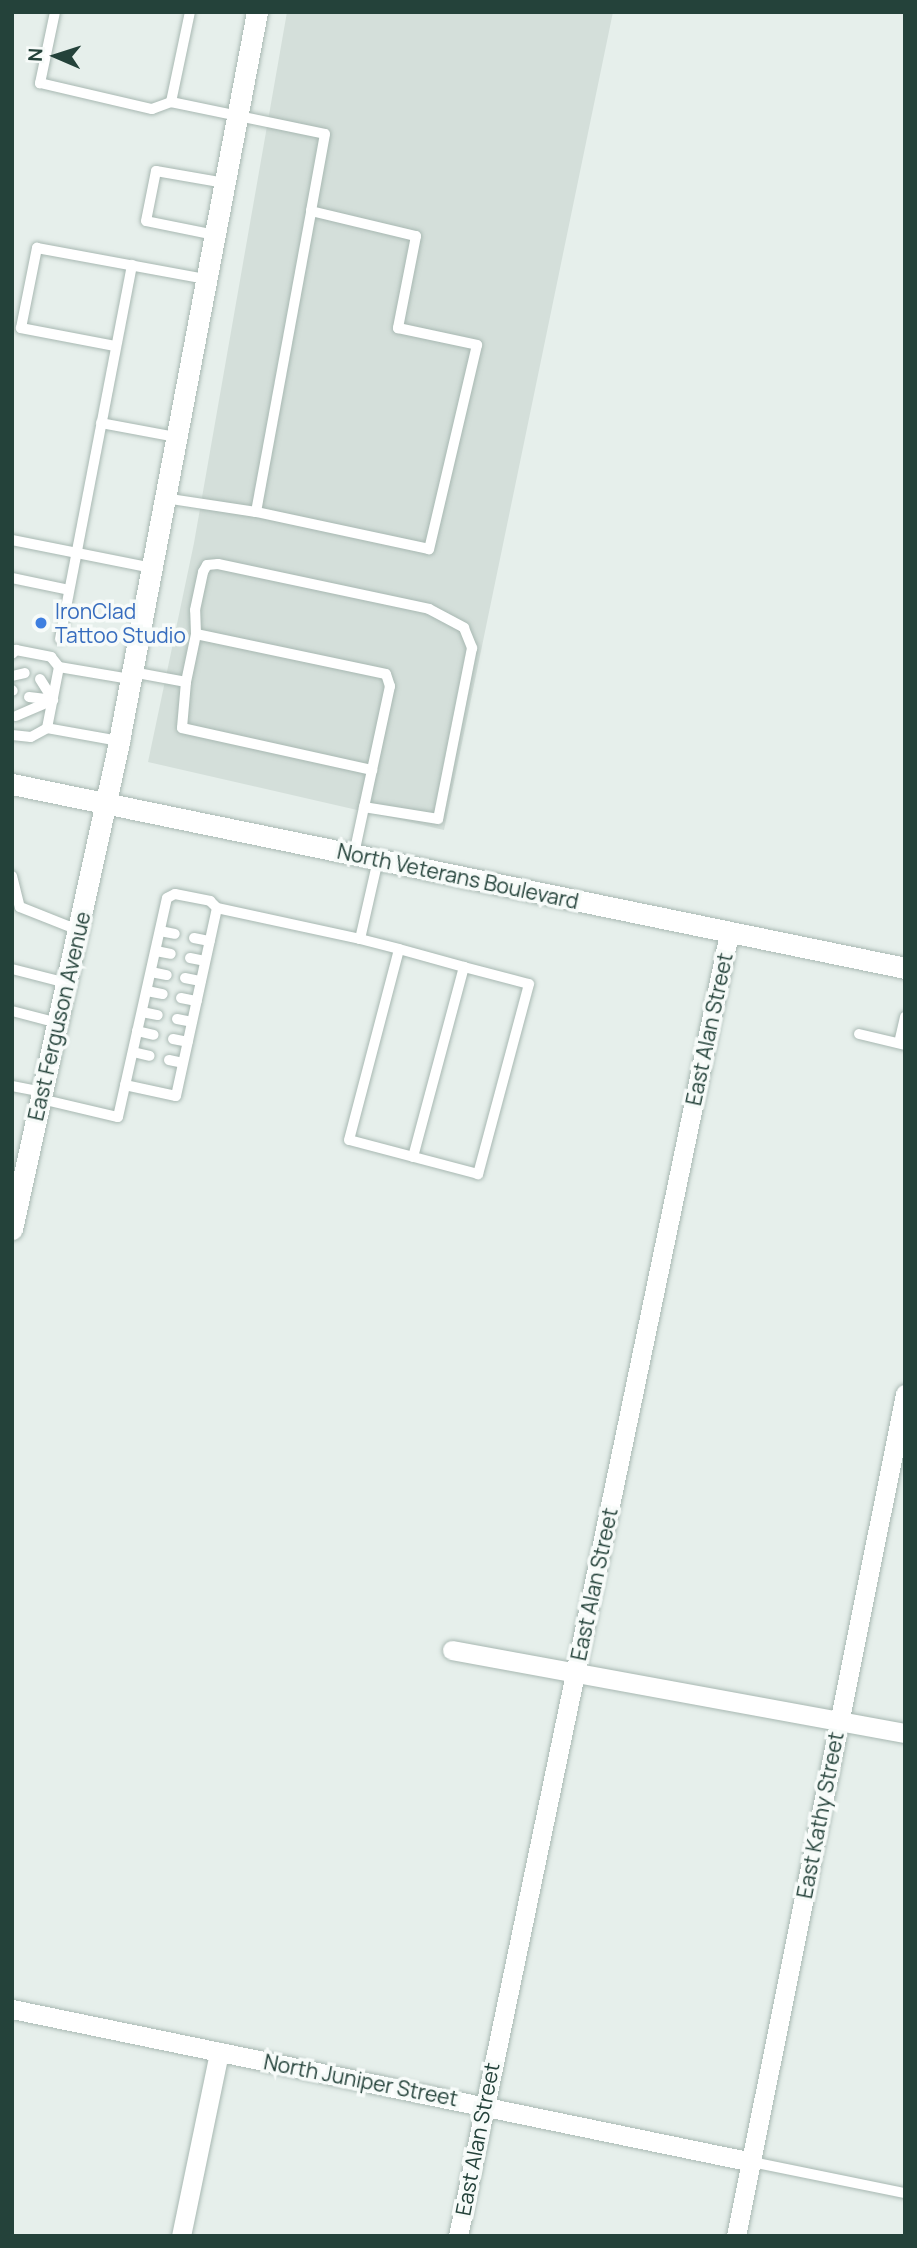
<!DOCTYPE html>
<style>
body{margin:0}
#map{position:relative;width:917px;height:2248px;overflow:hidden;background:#e6efeb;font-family:Manrope,sans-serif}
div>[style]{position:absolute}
.built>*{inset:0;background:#d4dfda}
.roads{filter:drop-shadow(0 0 2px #a8b8b2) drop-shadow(0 0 2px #a8b8b2)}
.lane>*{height:10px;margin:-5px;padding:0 5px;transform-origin:5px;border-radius:5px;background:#fff}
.street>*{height:19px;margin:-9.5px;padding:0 9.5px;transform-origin:9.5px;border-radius:9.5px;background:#fff}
.secondary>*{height:21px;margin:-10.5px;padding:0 10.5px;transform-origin:10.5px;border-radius:10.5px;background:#fff}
.dots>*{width:19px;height:19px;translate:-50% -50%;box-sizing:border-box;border:4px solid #f7fbf9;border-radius:50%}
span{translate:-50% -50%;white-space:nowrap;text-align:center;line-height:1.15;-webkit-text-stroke:7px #f7fbf9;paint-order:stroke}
.shop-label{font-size:21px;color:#366cbe}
.left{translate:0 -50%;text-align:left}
.street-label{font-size:21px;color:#24423a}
.frame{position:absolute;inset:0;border:14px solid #24423a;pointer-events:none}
.north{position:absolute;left:21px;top:21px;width:70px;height:70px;-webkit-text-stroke:5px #f7fbf9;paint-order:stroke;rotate:273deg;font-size:19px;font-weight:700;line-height:28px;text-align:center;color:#24423a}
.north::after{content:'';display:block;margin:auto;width:24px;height:32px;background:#24423a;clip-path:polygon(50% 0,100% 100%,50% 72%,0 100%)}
</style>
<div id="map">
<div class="built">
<div style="clip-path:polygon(287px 12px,613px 12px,444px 830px,148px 762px,194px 543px)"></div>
</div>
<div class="roads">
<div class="lane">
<div style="left:55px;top:12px;width:73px;rotate:101.9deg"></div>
<div style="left:40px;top:83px;width:115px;rotate:13.1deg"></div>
<div style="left:152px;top:109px;width:20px;rotate:-20deg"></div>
<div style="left:171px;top:102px;width:157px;rotate:11.7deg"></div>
<div style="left:325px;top:134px;width:78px;rotate:100.3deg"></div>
<div style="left:311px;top:211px;width:108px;rotate:13.4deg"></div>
<div style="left:416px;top:236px;width:94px;rotate:101.1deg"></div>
<div style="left:398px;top:328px;width:81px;rotate:12.1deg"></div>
<div style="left:477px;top:345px;width:210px;rotate:103.2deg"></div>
<div style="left:429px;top:549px;width:177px;rotate:-167.9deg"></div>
<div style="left:256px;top:512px;width:92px;rotate:-171.3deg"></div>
<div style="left:171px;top:102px;width:92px;rotate:-78.1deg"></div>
<div style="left:215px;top:235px;width:70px;rotate:-168.5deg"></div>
<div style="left:146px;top:221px;width:51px;rotate:-78.7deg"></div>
<div style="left:156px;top:171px;width:70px;rotate:9.9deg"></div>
<div style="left:115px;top:346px;width:96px;rotate:-169.2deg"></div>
<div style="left:21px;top:328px;width:82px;rotate:-78.7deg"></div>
<div style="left:37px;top:248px;width:172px;rotate:10.4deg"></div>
<div style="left:101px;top:423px;width:76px;rotate:10.6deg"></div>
<div style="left:256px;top:512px;width:306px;rotate:-79.6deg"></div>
<div style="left:12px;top:540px;width:143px;rotate:11.3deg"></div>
<div style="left:12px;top:578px;width:58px;rotate:11.9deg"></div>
<div style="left:196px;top:634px;width:24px;rotate:-92deg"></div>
<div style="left:195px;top:610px;width:39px;rotate:-78deg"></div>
<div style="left:203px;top:572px;width:8px;rotate:-60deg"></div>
<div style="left:207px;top:565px;width:11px;rotate:-5deg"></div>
<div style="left:218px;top:564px;width:216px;rotate:12deg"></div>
<div style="left:429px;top:609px;width:40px;rotate:28deg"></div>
<div style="left:464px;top:628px;width:22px;rotate:68deg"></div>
<div style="left:472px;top:648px;width:174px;rotate:101.2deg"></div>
<div style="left:438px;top:819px;width:75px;rotate:-170.8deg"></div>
<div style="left:60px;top:639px;width:381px;rotate:-79.1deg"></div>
<div style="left:12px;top:654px;width:6px;rotate:-45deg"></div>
<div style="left:16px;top:650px;width:36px;rotate:11deg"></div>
<div style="left:51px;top:657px;width:13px;rotate:51deg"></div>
<div style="left:132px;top:672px;width:55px;rotate:10.5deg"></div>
<div style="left:186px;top:682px;width:49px;rotate:-78.2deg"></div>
<div style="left:196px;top:634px;width:194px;rotate:11.9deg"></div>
<div style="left:386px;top:674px;width:13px;rotate:72deg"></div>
<div style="left:390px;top:686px;width:172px;rotate:102.1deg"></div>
<div style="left:12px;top:676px;width:13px;rotate:-13deg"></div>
<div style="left:40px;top:679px;width:25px;rotate:58deg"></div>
<div style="left:186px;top:682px;width:46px;rotate:95deg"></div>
<div style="left:182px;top:728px;width:195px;rotate:12.5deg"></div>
<div style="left:12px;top:690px;width:1px;rotate:45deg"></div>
<div style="left:29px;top:697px;width:23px;rotate:7deg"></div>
<div style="left:16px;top:716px;width:40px;rotate:-23.4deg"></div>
<div style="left:12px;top:735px;width:19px;rotate:6deg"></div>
<div style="left:31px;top:737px;width:18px;rotate:-29deg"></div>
<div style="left:119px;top:741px;width:73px;rotate:-169.8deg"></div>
<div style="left:47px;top:728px;width:62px;rotate:-78.9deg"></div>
<div style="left:59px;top:667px;width:72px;rotate:9.6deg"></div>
<div style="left:12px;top:876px;width:32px;rotate:76deg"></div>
<div style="left:20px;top:907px;width:62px;rotate:21.6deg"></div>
<div style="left:160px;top:931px;width:15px;rotate:11deg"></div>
<div style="left:194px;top:938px;width:16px;rotate:11deg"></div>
<div style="left:360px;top:939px;width:40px;rotate:14.4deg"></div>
<div style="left:399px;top:949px;width:67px;rotate:15.5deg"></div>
<div style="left:464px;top:967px;width:67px;rotate:14.7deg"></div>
<div style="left:529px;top:984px;width:197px;rotate:105deg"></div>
<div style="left:478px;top:1174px;width:133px;rotate:-165.2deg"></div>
<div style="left:349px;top:1140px;width:197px;rotate:-75.3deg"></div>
<div style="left:156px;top:951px;width:15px;rotate:11deg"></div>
<div style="left:190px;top:958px;width:15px;rotate:11deg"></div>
<div style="left:12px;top:969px;width:57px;rotate:14.3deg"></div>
<div style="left:151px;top:972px;width:16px;rotate:11deg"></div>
<div style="left:185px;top:978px;width:16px;rotate:11deg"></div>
<div style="left:147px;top:991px;width:16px;rotate:11deg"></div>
<div style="left:181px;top:998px;width:16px;rotate:11deg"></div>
<div style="left:12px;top:1011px;width:48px;rotate:14.6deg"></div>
<div style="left:142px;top:1012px;width:16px;rotate:11deg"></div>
<div style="left:177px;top:1019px;width:15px;rotate:11deg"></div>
<div style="left:137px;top:1031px;width:17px;rotate:13deg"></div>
<div style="left:859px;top:1034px;width:47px;rotate:13.4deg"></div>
<div style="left:173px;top:1039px;width:15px;rotate:11deg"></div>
<div style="left:899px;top:1043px;width:27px;rotate:-77deg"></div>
<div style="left:133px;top:1052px;width:17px;rotate:13deg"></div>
<div style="left:169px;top:1060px;width:14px;rotate:12deg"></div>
<div style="left:125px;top:1085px;width:52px;rotate:12.2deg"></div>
<div style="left:176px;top:1096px;width:192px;rotate:-77.7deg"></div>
<div style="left:12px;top:1086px;width:31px;rotate:11deg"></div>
<div style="left:41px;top:1099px;width:79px;rotate:13.2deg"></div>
<div style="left:118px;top:1117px;width:224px;rotate:-77.4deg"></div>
<div style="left:167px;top:898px;width:9px;rotate:-27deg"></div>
<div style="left:175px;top:894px;width:36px;rotate:11deg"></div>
<div style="left:210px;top:901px;width:10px;rotate:45deg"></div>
<div style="left:217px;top:908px;width:146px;rotate:12.2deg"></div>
<div style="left:360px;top:939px;width:81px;rotate:-77.2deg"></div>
<div style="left:413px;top:1157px;width:197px;rotate:-75deg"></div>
<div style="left:752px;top:2162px;width:156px;rotate:11.5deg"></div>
</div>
<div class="street">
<div style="left:452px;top:1650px;width:461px;rotate:10.4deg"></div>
<div style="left:12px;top:2009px;width:756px;rotate:11.68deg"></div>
<div style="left:181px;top:2236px;width:188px;rotate:-78.3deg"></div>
<div style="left:458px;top:2236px;width:1331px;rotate:-78.25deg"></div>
<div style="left:736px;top:2236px;width:859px;rotate:-78.65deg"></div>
</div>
<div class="secondary">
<div style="left:12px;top:784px;width:912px;rotate:11.64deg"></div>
<div style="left:12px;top:1229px;width:500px;rotate:-77.6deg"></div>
<div style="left:119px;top:741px;width:742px;rotate:-79.28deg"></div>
</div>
</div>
<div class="dots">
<div style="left:41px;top:623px;background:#3f7fe0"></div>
</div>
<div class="shop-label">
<span class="left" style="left:55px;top:623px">IronClad<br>Tattoo Studio</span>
</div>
<div class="street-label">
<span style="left:458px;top:876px;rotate:12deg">North Veterans Boulevard</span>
<span style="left:59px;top:1016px;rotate:-77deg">East Ferguson Avenue</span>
<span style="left:709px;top:1029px;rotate:-78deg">East Alan Street</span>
<span style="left:594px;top:1584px;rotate:-78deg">East Alan Street</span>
<span style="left:820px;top:1815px;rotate:-79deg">East Kathy Street</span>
<span style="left:361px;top:2080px;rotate:11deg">North Juniper Street</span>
<span style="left:477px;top:2139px;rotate:-79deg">East Alan Street</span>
</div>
<div class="frame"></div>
<div class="north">N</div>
</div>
